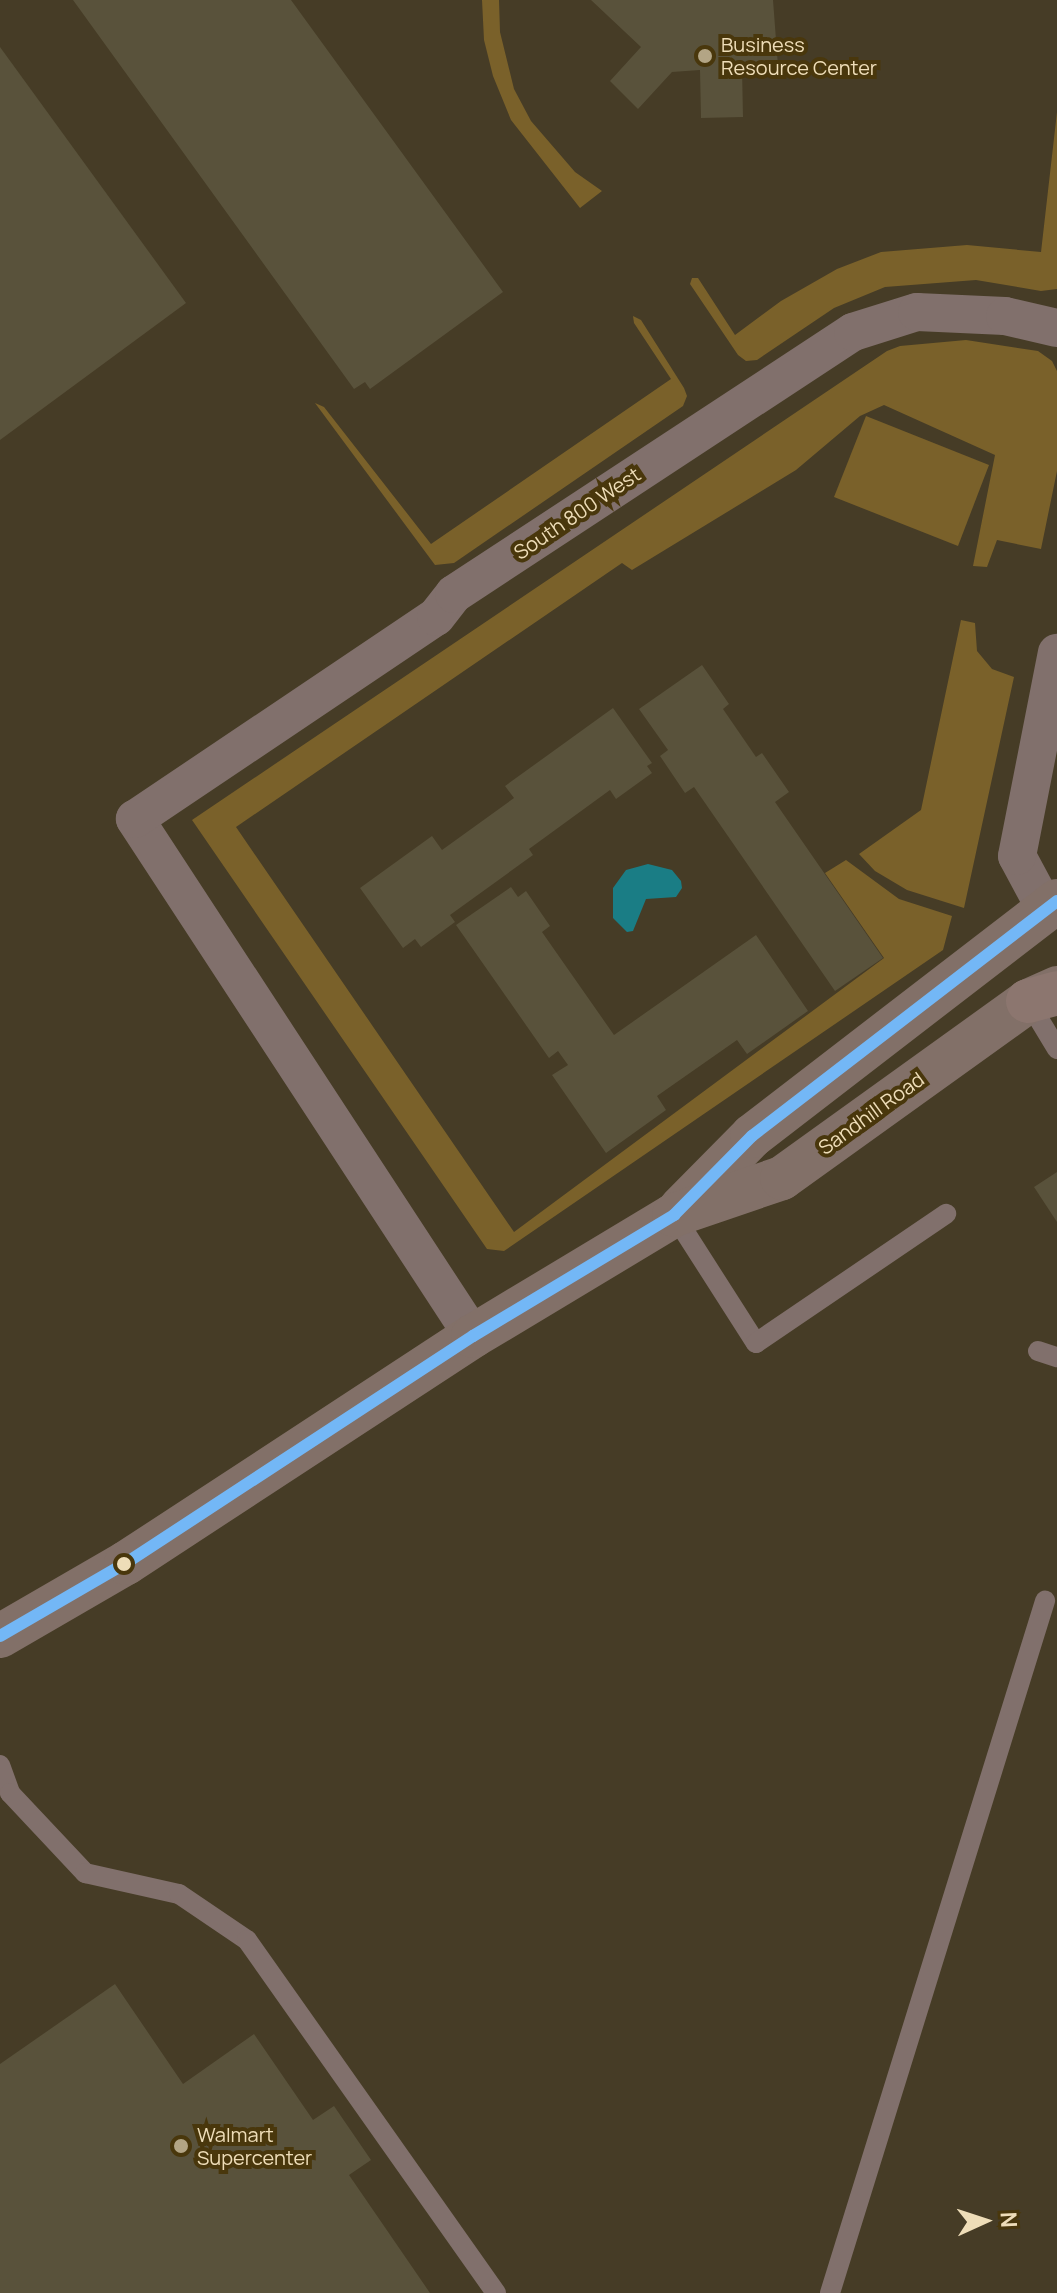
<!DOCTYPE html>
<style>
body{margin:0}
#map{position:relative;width:1057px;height:2293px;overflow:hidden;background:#463c26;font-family:Manrope,sans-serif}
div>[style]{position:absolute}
.green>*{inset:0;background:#7a612a}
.water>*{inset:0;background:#1a7d85}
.building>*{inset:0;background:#59523b}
.lane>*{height:20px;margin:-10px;padding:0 10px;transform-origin:10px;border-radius:10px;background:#81706c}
.street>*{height:38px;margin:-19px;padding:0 19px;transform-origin:19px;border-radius:19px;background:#81706c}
.secondary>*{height:44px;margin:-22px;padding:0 22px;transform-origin:22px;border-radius:22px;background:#827068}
.primary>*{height:44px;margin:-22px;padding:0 22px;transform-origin:22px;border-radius:22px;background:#8c766f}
.bus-1>*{height:12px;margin:-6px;padding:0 6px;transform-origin:6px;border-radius:6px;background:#73b7f6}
.dots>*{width:22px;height:22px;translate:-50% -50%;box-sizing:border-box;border:4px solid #49370c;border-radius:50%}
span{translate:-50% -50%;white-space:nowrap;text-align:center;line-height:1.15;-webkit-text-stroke:8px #49370c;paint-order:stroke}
.poi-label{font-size:20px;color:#eeddb8}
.left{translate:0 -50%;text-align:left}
.street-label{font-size:20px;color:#eeddb8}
.north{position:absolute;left:945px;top:2181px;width:80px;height:80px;-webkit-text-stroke:6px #49370c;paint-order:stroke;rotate:87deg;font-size:22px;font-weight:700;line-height:32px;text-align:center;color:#eeddb8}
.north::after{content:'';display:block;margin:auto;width:28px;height:36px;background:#eeddb8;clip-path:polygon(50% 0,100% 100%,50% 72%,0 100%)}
</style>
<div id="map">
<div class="green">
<div style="clip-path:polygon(482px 0,499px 0,500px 32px,514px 89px,531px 121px,575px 172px,602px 191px,580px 208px,511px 120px,493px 76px,484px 40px)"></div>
<div style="clip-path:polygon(1057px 112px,1057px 289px,1041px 291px,976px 280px,885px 287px,834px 308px,757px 360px,746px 361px,738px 355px,690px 284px,692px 278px,698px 278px,735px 335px,781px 301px,837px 269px,881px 252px,967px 245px,1041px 252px)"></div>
<div style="clip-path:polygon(633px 316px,641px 320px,684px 388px,687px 396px,683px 406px,454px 563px,435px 565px,315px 403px,324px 407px,431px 544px,671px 379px,634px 323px)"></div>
<div style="clip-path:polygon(966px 340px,1038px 351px,1052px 361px,1057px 371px,1057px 471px,1041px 549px,997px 540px,987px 567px,973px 566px,995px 455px,884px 405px,860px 416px,796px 470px,632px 570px,622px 563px,236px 827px,514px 1232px,884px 958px,825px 873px,846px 860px,899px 899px,952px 916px,943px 950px,504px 1251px,487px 1249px,192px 820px,887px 351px,900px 346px)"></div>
<div style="clip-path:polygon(866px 416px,989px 465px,958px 546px,834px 497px)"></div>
<div style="clip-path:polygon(961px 620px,975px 623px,977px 651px,992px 669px,1014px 677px,964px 908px,907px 890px,875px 871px,859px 854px,921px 810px)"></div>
</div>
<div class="water">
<div style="clip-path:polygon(648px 864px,672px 870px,681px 881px,682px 888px,676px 897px,646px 899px,633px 931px,627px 932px,613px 918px,613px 888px,626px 870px)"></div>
</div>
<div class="building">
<div style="clip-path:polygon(73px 0,291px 0,503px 292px,370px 389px,365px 382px,354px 389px)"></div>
<div style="clip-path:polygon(591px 0,773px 0,778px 66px,742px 68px,743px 117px,701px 118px,700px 70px,672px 72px,638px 109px,610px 81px,641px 47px)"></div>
<div style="clip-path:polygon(0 47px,186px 303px,0 440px)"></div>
<div style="clip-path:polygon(702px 665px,729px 704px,723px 709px,756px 757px,762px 753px,789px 792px,775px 802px,883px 958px,835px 991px,694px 787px,685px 793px,660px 756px,668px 750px,639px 709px)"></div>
<div style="clip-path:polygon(613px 708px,652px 763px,647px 766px,652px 773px,616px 799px,610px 790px,529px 849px,533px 855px,450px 915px,455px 922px,421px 947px,415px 939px,403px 948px,360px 888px,432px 836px,442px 850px,514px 798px,505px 786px)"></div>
<div style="clip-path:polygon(511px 887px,518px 897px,526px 891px,550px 926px,542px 932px,614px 1035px,756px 935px,808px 1011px,747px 1054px,737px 1040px,657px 1096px,666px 1110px,606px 1153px,552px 1075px,568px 1065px,558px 1051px,549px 1058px,456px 925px)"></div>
<div style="clip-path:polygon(1057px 1172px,1057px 1222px,1034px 1187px)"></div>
<div style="clip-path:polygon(115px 1984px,183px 2084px,254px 2034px,313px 2120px,334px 2106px,371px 2160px,349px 2175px,430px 2293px,0 2293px,0 2064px)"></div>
</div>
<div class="lane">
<div style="left:1028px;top:1001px;width:56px;rotate:58.9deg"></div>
<div style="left:674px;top:1215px;width:152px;rotate:57.4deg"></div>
<div style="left:756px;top:1343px;width:230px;rotate:-34.2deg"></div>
<div style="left:1038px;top:1351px;width:20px;rotate:18deg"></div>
<div style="left:0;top:1765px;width:30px;rotate:70deg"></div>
<div style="left:10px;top:1793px;width:110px;rotate:46.8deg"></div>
<div style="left:85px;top:1873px;width:96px;rotate:12.6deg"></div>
<div style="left:179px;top:1894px;width:82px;rotate:34.1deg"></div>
<div style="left:247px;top:1940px;width:432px;rotate:54.8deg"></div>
<div style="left:830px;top:2293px;width:725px;rotate:-72.74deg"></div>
</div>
<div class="street">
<div style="left:1046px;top:910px;width:61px;rotate:-118.2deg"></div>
<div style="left:1017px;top:856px;width:207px;rotate:-78.9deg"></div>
<div style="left:473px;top:1336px;width:618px;rotate:-123.18deg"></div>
<div style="left:135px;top:819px;width:362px;rotate:-33.9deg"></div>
<div style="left:436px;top:617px;width:29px;rotate:-52deg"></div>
<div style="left:454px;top:594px;width:477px;rotate:-33.3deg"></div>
<div style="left:853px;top:332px;width:67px;rotate:-17.4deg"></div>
<div style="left:917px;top:312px;width:88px;rotate:2.6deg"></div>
<div style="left:1005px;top:316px;width:53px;rotate:13deg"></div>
</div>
<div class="secondary">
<div style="left:681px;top:1208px;width:101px;rotate:-45.4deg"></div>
<div style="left:752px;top:1136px;width:385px;rotate:-37.6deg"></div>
<div style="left:0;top:1636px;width:146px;rotate:-30.1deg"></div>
<div style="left:126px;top:1563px;width:415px;rotate:-33.2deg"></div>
<div style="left:473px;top:1336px;width:235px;rotate:-31deg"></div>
<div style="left:674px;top:1215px;width:114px;rotate:-18.9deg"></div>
<div style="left:782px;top:1178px;width:303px;rotate:-35.7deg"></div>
<div style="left:1028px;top:1001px;width:32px;rotate:-24deg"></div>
</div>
<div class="primary">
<div style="left:1028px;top:1001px;width:30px;rotate:-15deg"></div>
</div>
<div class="bus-1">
<div style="left:0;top:1636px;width:146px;rotate:-30.1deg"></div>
<div style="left:126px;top:1563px;width:415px;rotate:-33.2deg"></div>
<div style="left:473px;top:1336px;width:235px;rotate:-31deg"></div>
<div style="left:674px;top:1215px;width:111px;rotate:-45.4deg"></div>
<div style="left:752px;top:1136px;width:385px;rotate:-37.6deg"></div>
</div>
<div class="dots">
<div style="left:705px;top:56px;background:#b3a585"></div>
<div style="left:124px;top:1564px;background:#eeddb8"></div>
<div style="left:181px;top:2146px;background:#b3a585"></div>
</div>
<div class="poi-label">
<span class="left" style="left:721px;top:56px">Business<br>Resource Center</span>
<span class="left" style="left:197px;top:2146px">Walmart<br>Supercenter</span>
</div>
<div class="street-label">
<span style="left:577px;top:513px;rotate:-34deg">South 800 West</span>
<span style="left:871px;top:1113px;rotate:-36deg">Sandhill Road</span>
</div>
<div class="north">N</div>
</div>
